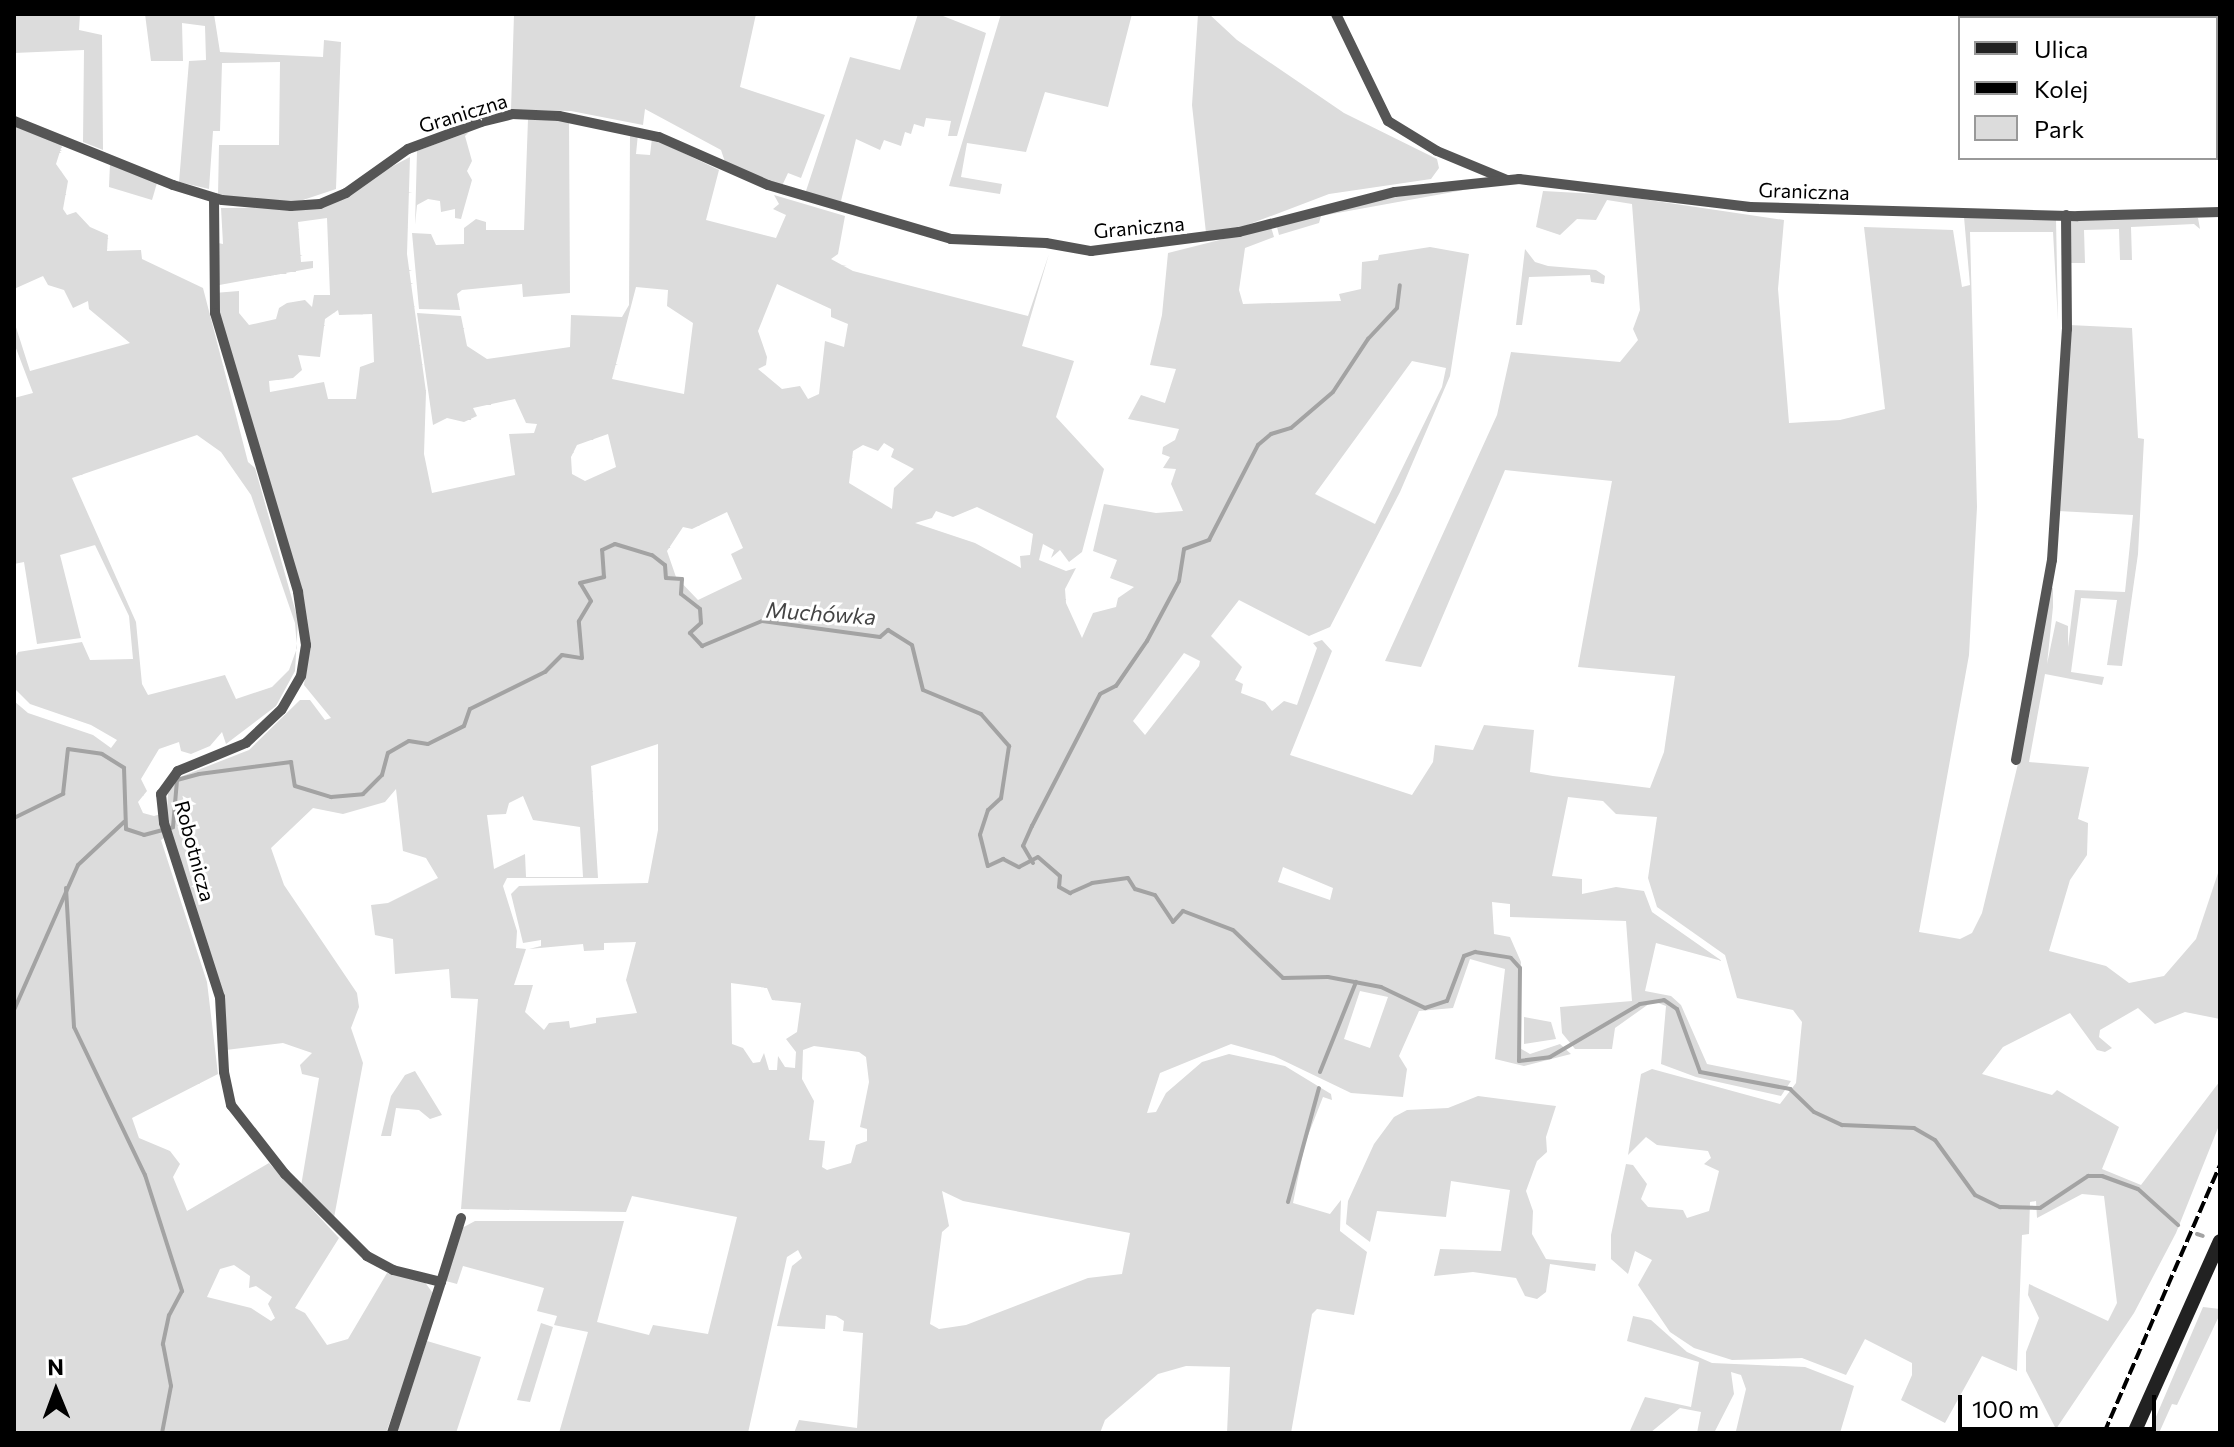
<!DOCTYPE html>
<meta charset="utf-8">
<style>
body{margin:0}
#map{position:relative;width:2234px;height:1447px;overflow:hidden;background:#fff;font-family:Commissioner,sans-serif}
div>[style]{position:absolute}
.green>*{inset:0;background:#dcdcdc}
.stream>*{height:4px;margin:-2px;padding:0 2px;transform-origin:2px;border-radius:2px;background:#a3a3a3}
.street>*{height:10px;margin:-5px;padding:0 5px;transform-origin:5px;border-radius:5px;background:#555}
.secondary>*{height:14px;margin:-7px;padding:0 7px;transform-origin:7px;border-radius:7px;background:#222}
.rail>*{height:4px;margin-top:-2px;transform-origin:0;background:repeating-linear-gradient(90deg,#000 0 12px,transparent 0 16px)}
span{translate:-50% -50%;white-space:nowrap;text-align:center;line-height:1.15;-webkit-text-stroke:6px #fff;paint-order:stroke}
.street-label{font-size:20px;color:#000}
.water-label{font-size:22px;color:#444;font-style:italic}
.frame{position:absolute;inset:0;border:16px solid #000;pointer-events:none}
.legend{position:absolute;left:1958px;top:16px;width:260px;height:144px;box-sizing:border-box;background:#fff;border:2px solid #999;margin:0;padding:10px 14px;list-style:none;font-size:24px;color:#000}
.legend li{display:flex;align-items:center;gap:16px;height:40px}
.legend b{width:40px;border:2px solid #999}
.north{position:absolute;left:16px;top:1351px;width:80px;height:80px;-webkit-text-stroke:6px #fff;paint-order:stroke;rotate:359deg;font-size:22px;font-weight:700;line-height:32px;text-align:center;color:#000}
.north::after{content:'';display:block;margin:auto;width:28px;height:36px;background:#000;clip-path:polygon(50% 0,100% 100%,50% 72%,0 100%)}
.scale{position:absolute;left:1958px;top:1395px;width:198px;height:36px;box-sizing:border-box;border:4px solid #000;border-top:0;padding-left:10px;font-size:24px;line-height:28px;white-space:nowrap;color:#000;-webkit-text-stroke:6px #fff;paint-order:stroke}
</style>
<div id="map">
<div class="green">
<div style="clip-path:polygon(14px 14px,80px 14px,79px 30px,102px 35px,103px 150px,83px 142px,84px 50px,14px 53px)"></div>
<div style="clip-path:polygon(145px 14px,214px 14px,220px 52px,323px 57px,324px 40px,341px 42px,336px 189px,300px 201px,267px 203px,218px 195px,219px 145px,279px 145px,280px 62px,222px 63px,220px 131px,213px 131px,209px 189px,179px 182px,189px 61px,206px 60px,205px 26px,182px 23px,183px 61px,151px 61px)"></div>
<div style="clip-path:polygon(514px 14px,756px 14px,740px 87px,825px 115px,801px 178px,788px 173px,781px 188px,725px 162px,721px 150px,645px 109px,643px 125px,571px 111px,511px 110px)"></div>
<div style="clip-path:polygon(918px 14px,938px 14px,986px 33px,957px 136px,948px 136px,951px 121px,926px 118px,924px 127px,914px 124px,911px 134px,905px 132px,901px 146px,884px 140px,880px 150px,856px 139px,841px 201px,852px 209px,805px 194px,850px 57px,900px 70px)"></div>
<div style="clip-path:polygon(1001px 14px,1132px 14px,1108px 107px,1045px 92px,1026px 152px,967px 143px,961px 177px,1002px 184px,1000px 194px,949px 186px)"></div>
<div style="clip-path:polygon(1198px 14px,1209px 14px,1237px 40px,1344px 113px,1437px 159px,1439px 168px,1431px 179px,1329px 194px,1242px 227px,1206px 233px,1192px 105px)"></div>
<div style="clip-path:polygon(528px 119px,569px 121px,570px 293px,523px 297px,522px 284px,462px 290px,457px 294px,460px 310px,419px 309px,412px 233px,431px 234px,436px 245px,464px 244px,464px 228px,476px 219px,486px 222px,486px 230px,524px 230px)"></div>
<div style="clip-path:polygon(evenodd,14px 126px,62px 145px,56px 164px,68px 181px,63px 209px,67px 215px,76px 212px,90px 227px,108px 235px,107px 251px,141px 250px,142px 259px,203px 288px,248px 462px,255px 468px,298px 620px,295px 671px,276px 706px,226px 744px,222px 732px,210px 746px,191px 754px,181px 751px,179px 742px,159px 749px,141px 779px,147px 791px,138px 802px,143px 813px,154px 816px,167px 812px,168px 793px,180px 777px,249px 750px,300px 700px,310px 700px,325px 720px,331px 718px,304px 685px,308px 646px,214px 293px,239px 291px,239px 313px,249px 325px,276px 319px,279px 308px,287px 303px,305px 300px,312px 307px,314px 295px,330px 295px,327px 218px,298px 222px,301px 262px,313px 261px,313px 268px,214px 286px,213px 242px,223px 244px,221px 208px,316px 207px,410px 157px,407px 254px,426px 392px,424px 454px,432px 493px,515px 475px,509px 434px,534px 433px,537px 424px,526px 423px,515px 399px,473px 408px,477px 416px,464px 422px,447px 418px,433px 425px,417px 313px,461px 316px,467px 346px,487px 359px,570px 347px,571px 315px,622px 317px,629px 305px,630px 133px,638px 134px,636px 154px,650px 155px,652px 138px,719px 170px,706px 220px,776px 238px,786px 215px,773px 209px,779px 204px,774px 195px,845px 216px,838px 254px,831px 259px,853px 271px,1028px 316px,1049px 254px,1022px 346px,1074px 361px,1056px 417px,1104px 469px,1082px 552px,1069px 562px,1060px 550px,1051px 558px,1054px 550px,1043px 544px,1039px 560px,1066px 571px,1076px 568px,1065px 589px,1066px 603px,1082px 638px,1093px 613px,1116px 607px,1118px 598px,1134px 587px,1110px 578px,1117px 560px,1093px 551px,1104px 504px,1156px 513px,1183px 511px,1171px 484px,1176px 469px,1163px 468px,1170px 457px,1162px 454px,1163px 447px,1175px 440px,1179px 429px,1128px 419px,1141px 395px,1165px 403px,1176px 369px,1150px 365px,1162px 315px,1168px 253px,1271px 227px,1274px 237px,1245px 248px,1239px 290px,1243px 304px,1341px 301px,1339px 294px,1361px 289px,1362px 262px,1378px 260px,1379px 255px,1430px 247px,1469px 254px,1450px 376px,1400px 492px,1330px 627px,1309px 636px,1239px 600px,1211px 636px,1242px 667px,1235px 680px,1243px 684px,1241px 693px,1265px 702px,1272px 711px,1284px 701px,1297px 705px,1317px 648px,1313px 643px,1322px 640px,1332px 651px,1290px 755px,1412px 795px,1433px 762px,1435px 745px,1473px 750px,1484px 725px,1534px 730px,1530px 772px,1553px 776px,1650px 788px,1664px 752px,1675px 676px,1578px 667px,1612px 481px,1505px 470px,1421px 667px,1385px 661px,1497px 415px,1511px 352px,1620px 362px,1638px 340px,1633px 329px,1640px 310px,1632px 204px,1607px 200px,1596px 220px,1577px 219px,1560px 235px,1536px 227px,1543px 191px,1615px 195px,1784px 220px,1778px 289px,1789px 423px,1840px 420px,1885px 409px,1864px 227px,1953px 230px,1962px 287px,1970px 285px,1964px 217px,2056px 219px,2058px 321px,2053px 232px,1970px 232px,1977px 507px,1969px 655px,1919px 932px,1960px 939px,1972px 933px,1982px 913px,2029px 718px,2048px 587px,2053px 588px,2053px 607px,2047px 664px,2056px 621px,2068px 626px,2068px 647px,2075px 590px,2125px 592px,2133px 515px,2058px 511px,2069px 325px,2132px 328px,2138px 438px,2144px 439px,2138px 554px,2122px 666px,2107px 665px,2117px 600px,2081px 598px,2071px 672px,2104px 677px,2102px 685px,2045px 674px,2029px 762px,2089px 767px,2078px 819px,2088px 823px,2087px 855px,2070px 880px,2049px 951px,2106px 966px,2129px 983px,2164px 976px,2196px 939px,2220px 867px,2220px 1019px,2185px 1012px,2155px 1024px,2138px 1008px,2100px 1030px,2099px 1037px,2112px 1048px,2105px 1052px,2097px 1050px,2070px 1013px,2003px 1047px,1982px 1074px,2052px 1095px,2057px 1090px,2119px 1127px,2102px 1169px,2141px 1185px,2220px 1081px,2220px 1123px,2176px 1233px,2134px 1313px,2056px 1429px,2026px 1371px,2026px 1352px,2039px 1318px,2028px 1295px,2029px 1284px,2108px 1321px,2117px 1303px,2104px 1196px,2082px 1194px,2037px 1218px,2036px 1201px,2030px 1202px,2029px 1234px,2022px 1235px,2017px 1371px,1982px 1356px,1945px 1423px,1901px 1400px,1912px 1375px,1912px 1363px,1865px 1339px,1846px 1375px,1802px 1358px,1732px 1360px,1694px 1348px,1670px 1332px,1638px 1285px,1652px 1260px,1635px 1251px,1628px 1274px,1611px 1259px,1611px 1235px,1626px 1164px,1633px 1165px,1647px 1184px,1641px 1199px,1648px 1207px,1683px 1210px,1687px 1218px,1709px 1211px,1719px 1171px,1704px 1164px,1711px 1158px,1708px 1151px,1657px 1145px,1646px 1137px,1628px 1155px,1641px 1074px,1652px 1069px,1780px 1104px,1796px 1083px,1802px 1022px,1793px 1010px,1737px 998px,1725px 955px,1657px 907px,1648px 878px,1657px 817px,1616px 814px,1603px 801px,1568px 797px,1552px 876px,1582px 879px,1582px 894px,1616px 887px,1644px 891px,1652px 912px,1722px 961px,1656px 943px,1645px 991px,1671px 996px,1681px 1005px,1707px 1064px,1791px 1081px,1781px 1096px,1696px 1077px,1661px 1064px,1666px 1006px,1653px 1001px,1615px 1028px,1612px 1049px,1575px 1049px,1562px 1033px,1560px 1007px,1632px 1001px,1626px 921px,1510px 917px,1510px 904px,1492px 902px,1494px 934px,1510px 937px,1521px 962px,1518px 1047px,1530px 1054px,1560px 1044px,1571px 1054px,1524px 1066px,1495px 1059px,1505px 969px,1470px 959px,1453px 1008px,1419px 1011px,1399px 1056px,1407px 1069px,1403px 1097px,1351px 1093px,1274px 1056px,1231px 1044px,1160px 1073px,1147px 1113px,1156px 1112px,1166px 1093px,1202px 1062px,1229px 1054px,1285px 1066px,1331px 1094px,1332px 1100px,1323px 1097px,1305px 1143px,1293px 1203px,1330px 1214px,1341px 1200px,1340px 1231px,1367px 1252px,1354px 1315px,1317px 1309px,1312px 1314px,1291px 1433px,1227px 1433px,1230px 1367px,1186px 1366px,1158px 1374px,1105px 1420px,1100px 1433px,794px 1433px,799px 1420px,857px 1428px,863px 1333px,843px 1331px,844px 1321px,836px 1316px,826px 1315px,825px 1329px,777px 1326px,792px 1266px,802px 1258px,798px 1250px,787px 1257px,748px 1433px,559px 1433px,588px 1332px,554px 1325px,557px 1316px,537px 1311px,544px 1288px,463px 1266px,457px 1284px,446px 1281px,462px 1228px,475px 1221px,624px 1221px,597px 1322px,649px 1335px,653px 1325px,708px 1334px,737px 1217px,632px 1196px,626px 1212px,461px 1209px,478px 999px,451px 998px,449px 969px,395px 974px,393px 939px,375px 935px,371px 905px,388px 903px,438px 878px,426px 858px,403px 851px,396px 789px,385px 802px,343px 814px,313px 808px,271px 848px,284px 885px,357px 993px,359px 1007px,351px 1028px,363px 1063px,333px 1223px,301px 1186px,319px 1078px,302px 1074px,300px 1065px,312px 1053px,283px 1043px,226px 1050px,221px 997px,169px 834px,161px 840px,207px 982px,218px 1074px,132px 1118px,139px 1138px,170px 1151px,180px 1164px,173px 1177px,187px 1211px,269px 1163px,339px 1238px,295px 1308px,305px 1313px,327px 1345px,348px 1339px,387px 1273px,424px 1281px,432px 1292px,431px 1305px,386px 1433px,14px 1433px,14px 701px,28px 713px,93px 735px,111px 748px,117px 740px,91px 725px,30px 704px,14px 688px,14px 660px,18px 652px,82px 642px,90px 660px,133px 659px,129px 616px,95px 545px,60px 555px,81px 638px,37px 644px,24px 562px,14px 564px,14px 398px,33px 393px,14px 343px,14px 321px,30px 371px,130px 343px,89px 309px,88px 301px,73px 308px,64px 290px,48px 285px,43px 276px,14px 289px,14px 126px,777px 284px,831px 309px,831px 317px,848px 324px,844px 347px,825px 341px,819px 394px,808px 399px,800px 386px,782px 389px,758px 369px,766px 365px,767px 357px,758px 331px,777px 284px,14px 126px,636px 287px,668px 290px,667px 306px,693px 323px,684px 394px,612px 379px,636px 287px,14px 126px,338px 310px,339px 315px,372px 314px,374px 362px,360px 367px,356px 399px,328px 399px,324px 382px,270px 392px,269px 381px,293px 378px,302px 370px,298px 355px,320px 357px,325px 319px,338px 310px,14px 126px,1412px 361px,1446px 368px,1442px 387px,1375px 524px,1315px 494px,1412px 361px,14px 126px,608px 434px,616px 467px,585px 481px,572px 474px,571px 457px,577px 445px,608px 434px,14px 126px,197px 435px,221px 452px,251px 495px,295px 623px,297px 648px,289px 670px,272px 687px,236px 699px,225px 675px,148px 695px,142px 684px,136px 622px,72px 478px,197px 435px,14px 126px,884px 443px,894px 449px,891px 457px,914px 469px,894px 488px,892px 509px,849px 483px,853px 451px,863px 445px,878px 451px,884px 443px,14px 126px,977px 507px,1033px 534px,1030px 555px,1020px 556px,1021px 568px,975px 543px,915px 523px,932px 518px,936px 511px,953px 517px,977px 507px,14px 126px,727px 512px,743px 548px,731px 554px,742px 579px,698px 600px,676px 577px,667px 551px,683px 527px,692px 529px,727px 512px,14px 126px,1184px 653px,1200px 661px,1199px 666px,1145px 735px,1133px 721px,1184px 653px,14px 126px,658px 744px,658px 830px,648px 883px,519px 886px,511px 894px,523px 943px,541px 940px,541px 946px,529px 949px,583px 944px,584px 951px,604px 950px,604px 943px,636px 942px,626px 980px,637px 1013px,596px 1018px,596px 1023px,570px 1028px,569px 1021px,549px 1023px,544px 1030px,525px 1012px,533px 985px,514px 985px,526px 949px,516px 948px,517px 931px,503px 886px,507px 878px,598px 878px,591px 766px,658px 744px,14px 126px,523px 796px,533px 820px,580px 827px,583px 877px,526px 877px,525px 854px,494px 869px,487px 815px,506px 814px,509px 803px,523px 796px,14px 126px,1283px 867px,1333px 888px,1330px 900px,1278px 882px,1283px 867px,14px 126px,731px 983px,767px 988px,772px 1000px,801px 1003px,797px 1032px,786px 1039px,796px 1052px,795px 1068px,785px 1067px,778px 1056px,777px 1070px,769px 1070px,764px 1053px,760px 1062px,753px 1063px,743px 1048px,732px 1044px,731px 983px,14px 126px,1360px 991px,1388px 997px,1370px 1048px,1344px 1039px,1360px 991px,14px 126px,814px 1046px,859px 1052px,866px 1057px,869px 1082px,860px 1127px,867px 1129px,867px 1141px,856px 1145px,851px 1163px,827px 1170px,822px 1167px,825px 1141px,809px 1140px,814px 1101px,802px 1079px,803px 1050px,814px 1046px,14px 126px,942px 1191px,963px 1201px,1130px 1233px,1122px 1274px,1088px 1278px,966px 1325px,939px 1329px,930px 1324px,942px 1232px,949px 1226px,942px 1191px,14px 126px,234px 1265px,250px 1276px,249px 1288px,256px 1286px,272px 1297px,268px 1304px,275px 1318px,271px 1321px,251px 1308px,207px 1297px,220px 1269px,234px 1265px)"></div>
<div style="clip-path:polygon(469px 132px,465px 136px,472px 161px,467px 171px,472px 180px,461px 219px,455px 218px,455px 209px,441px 212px,440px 201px,428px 199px,417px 205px,415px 225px,417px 151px)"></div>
<div style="clip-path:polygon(110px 164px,157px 183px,152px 200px,109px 187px)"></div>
<div style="clip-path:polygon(1475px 188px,1321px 216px,1319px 223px,1279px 235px,1277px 227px,1376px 198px)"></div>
<div style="clip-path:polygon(2181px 217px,2198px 218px,2200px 229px,2194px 224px,2131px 227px,2132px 260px,2120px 260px,2119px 229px,2084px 230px,2085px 263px,2068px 263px,2067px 223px,2073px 219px)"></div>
<div style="clip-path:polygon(1525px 249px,1535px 262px,1548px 266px,1596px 270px,1605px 276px,1604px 284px,1591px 282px,1590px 275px,1529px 277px,1522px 325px,1516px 325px)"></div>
<div style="clip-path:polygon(1524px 1017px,1551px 1022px,1556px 1039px,1524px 1044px)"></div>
<div style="clip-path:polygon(415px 1071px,442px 1115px,430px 1119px,419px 1110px,396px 1108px,391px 1136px,381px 1136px,391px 1096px,405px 1075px)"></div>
<div style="clip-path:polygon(1478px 1096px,1556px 1106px,1546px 1137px,1547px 1152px,1537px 1161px,1526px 1191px,1533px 1211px,1532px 1234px,1546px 1259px,1596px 1264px,1595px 1271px,1550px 1264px,1546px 1292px,1537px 1299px,1525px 1296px,1516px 1278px,1473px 1272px,1434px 1276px,1440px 1249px,1501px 1251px,1510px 1190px,1451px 1181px,1446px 1217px,1377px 1211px,1370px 1242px,1346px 1224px,1348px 1201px,1374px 1144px,1394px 1117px,1407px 1110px,1448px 1108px)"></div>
<div style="clip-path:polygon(2203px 1307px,2220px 1309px,2220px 1314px,2177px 1405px,2172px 1404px,2159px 1433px,2149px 1433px)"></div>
<div style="clip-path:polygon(1633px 1316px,1651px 1320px,1687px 1352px,1712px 1363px,1805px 1367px,1854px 1386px,1840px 1433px,1736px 1431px,1746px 1389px,1741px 1375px,1731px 1372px,1734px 1394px,1714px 1433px,1697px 1433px,1701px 1412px,1680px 1408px,1650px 1433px,1629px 1433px,1645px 1397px,1691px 1407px,1699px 1362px,1627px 1341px)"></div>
<div style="clip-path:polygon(541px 1323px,553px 1327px,530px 1402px,517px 1400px)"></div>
<div style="clip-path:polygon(427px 1341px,481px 1357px,456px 1433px,396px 1433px)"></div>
</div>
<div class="stream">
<div style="left:14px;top:818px;width:55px;rotate:-26.1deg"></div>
<div style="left:63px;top:794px;width:45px;rotate:-83.7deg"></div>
<div style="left:68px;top:749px;width:34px;rotate:8deg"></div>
<div style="left:102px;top:754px;width:26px;rotate:32deg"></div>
<div style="left:124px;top:768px;width:61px;rotate:88.1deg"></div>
<div style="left:126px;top:829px;width:19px;rotate:18deg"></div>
<div style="left:144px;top:835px;width:30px;rotate:-15deg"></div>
<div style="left:173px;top:827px;width:47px;rotate:-85.1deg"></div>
<div style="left:177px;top:780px;width:23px;rotate:-15deg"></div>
<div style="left:199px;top:774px;width:93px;rotate:-7.4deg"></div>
<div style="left:291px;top:762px;width:24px;rotate:81deg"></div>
<div style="left:295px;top:786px;width:38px;rotate:17deg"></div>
<div style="left:331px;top:797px;width:32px;rotate:-5deg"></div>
<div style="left:363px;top:794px;width:27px;rotate:-45deg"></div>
<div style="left:382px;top:775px;width:23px;rotate:-75deg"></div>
<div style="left:388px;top:753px;width:24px;rotate:-30deg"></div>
<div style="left:409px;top:741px;width:19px;rotate:9deg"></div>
<div style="left:428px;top:744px;width:40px;rotate:-26.6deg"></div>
<div style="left:464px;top:726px;width:18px;rotate:-71deg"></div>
<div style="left:470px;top:709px;width:84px;rotate:-26.3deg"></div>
<div style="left:545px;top:672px;width:24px;rotate:-45deg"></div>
<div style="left:562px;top:655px;width:20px;rotate:9deg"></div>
<div style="left:582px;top:658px;width:37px;rotate:-95deg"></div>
<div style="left:579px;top:621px;width:23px;rotate:-59deg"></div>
<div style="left:591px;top:601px;width:21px;rotate:-121deg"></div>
<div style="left:580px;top:583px;width:25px;rotate:-14deg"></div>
<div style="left:604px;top:577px;width:27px;rotate:-94deg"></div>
<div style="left:602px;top:550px;width:14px;rotate:-25deg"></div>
<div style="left:615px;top:544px;width:39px;rotate:17deg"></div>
<div style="left:652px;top:555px;width:16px;rotate:38deg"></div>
<div style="left:665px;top:565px;width:13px;rotate:86deg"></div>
<div style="left:666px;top:578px;width:16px;rotate:4deg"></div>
<div style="left:682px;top:579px;width:15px;rotate:94deg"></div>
<div style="left:681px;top:594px;width:24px;rotate:38deg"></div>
<div style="left:700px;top:609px;width:14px;rotate:86deg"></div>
<div style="left:701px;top:623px;width:15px;rotate:138deg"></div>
<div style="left:690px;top:633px;width:18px;rotate:47deg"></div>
<div style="left:702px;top:646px;width:65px;rotate:-22.6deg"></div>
<div style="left:762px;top:621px;width:119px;rotate:7.7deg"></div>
<div style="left:880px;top:637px;width:11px;rotate:-41deg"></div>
<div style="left:888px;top:630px;width:28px;rotate:32deg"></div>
<div style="left:912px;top:645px;width:46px;rotate:76.3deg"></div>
<div style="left:923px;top:690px;width:63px;rotate:22.5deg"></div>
<div style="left:981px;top:714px;width:43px;rotate:48.8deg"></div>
<div style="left:1009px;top:746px;width:53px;rotate:98.7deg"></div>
<div style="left:1001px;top:798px;width:18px;rotate:137deg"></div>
<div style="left:988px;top:810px;width:26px;rotate:108deg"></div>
<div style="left:980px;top:835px;width:32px;rotate:76deg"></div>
<div style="left:988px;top:866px;width:17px;rotate:-25deg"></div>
<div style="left:1003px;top:859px;width:18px;rotate:27deg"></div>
<div style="left:1019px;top:867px;width:21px;rotate:-28deg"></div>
<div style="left:1038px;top:857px;width:29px;rotate:41deg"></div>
<div style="left:1060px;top:876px;width:11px;rotate:95deg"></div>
<div style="left:1059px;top:887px;width:13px;rotate:29deg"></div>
<div style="left:1070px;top:893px;width:24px;rotate:-24deg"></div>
<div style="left:1092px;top:883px;width:36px;rotate:-8deg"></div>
<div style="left:1128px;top:878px;width:13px;rotate:58deg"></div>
<div style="left:1135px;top:889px;width:21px;rotate:17deg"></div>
<div style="left:1155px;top:895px;width:32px;rotate:56deg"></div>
<div style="left:1173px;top:922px;width:15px;rotate:-48deg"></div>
<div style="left:1183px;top:911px;width:53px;rotate:20.8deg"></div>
<div style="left:1233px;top:930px;width:69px;rotate:43.8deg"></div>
<div style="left:1283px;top:978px;width:45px;rotate:-1.3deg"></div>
<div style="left:1328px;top:977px;width:54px;rotate:10.7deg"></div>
<div style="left:1381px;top:987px;width:49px;rotate:25.5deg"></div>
<div style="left:1425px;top:1008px;width:23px;rotate:-18deg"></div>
<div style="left:1447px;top:1001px;width:48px;rotate:-69.3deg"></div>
<div style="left:1464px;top:956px;width:12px;rotate:-20deg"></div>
<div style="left:1475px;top:952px;width:36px;rotate:9deg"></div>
<div style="left:1511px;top:958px;width:13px;rotate:48deg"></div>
<div style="left:1520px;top:968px;width:93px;rotate:90.6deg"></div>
<div style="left:1519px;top:1061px;width:31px;rotate:-7deg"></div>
<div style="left:1550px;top:1057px;width:104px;rotate:-30.5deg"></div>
<div style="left:1640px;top:1004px;width:24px;rotate:-9deg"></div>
<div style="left:1664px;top:1000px;width:16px;rotate:35deg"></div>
<div style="left:1677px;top:1009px;width:67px;rotate:69.9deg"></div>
<div style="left:1700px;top:1072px;width:92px;rotate:10.7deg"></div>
<div style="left:1790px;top:1089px;width:33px;rotate:44deg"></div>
<div style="left:1814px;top:1112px;width:31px;rotate:25deg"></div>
<div style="left:1842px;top:1125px;width:72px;rotate:2.4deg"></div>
<div style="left:1914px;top:1128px;width:24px;rotate:30deg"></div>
<div style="left:1935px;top:1140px;width:68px;rotate:54deg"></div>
<div style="left:1975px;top:1195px;width:28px;rotate:26deg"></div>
<div style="left:2000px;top:1207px;width:40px;rotate:1.4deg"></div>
<div style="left:2040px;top:1208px;width:58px;rotate:-33.7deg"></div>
<div style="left:2088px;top:1176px;width:14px"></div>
<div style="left:2102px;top:1176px;width:38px;rotate:20deg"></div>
<div style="left:2138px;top:1189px;width:54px;rotate:42deg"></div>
<div style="left:1033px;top:863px;width:20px;rotate:-120deg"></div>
<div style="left:1023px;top:846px;width:22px;rotate:-66deg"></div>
<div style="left:1032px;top:826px;width:148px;rotate:-62.7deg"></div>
<div style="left:1100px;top:694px;width:18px;rotate:-27deg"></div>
<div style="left:1116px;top:686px;width:55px;rotate:-55.4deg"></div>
<div style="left:1147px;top:641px;width:68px;rotate:-61.9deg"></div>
<div style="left:1179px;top:581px;width:32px;rotate:-81deg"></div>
<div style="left:1184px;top:549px;width:27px;rotate:-20deg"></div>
<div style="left:1209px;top:540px;width:107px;rotate:-62.7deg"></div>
<div style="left:1258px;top:445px;width:17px;rotate:-40deg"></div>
<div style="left:1271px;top:434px;width:21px;rotate:-17deg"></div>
<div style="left:1291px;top:428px;width:55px;rotate:-40.6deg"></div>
<div style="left:1333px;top:392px;width:64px;rotate:-56.6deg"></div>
<div style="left:1368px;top:339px;width:42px;rotate:-46.9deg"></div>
<div style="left:1397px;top:308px;width:23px;rotate:-83deg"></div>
<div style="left:66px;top:888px;width:139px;rotate:86.7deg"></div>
<div style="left:74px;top:1027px;width:164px;rotate:64.4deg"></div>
<div style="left:145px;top:1175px;width:122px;rotate:72.3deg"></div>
<div style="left:182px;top:1291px;width:27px;rotate:118deg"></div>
<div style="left:169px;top:1315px;width:30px;rotate:102deg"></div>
<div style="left:163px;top:1344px;width:43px;rotate:79.2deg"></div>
<div style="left:171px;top:1386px;width:48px;rotate:100.8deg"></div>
<div style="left:14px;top:1010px;width:158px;rotate:-66.2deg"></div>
<div style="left:78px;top:865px;width:63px;rotate:-43.1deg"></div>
<div style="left:1320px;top:1072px;width:97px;rotate:-68.2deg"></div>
<div style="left:1288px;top:1202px;width:118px;rotate:-74.8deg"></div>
<div style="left:2197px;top:1234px;width:6px;rotate:18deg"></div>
</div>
<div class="street">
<div style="left:1336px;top:14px;width:119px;rotate:64.1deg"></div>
<div style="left:1388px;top:121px;width:57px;rotate:31.5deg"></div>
<div style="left:1437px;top:151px;width:76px;rotate:22.5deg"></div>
<div style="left:14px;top:121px;width:171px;rotate:21.9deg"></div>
<div style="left:173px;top:185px;width:51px;rotate:17deg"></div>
<div style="left:222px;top:200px;width:69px;rotate:5deg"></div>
<div style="left:291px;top:206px;width:29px;rotate:-4deg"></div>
<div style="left:320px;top:204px;width:28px;rotate:-23deg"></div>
<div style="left:346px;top:193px;width:76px;rotate:-35.4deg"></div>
<div style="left:408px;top:149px;width:78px;rotate:-20.3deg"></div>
<div style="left:481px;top:122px;width:32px;rotate:-14deg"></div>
<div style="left:512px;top:114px;width:47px;rotate:2.4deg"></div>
<div style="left:559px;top:116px;width:102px;rotate:11.9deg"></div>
<div style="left:659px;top:137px;width:119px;rotate:23.8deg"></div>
<div style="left:768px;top:185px;width:191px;rotate:16.4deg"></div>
<div style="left:951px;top:239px;width:95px;rotate:2.4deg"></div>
<div style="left:1046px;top:243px;width:46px;rotate:10.1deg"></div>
<div style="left:1091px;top:251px;width:149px;rotate:-7.3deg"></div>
<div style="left:1239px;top:232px;width:161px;rotate:-14.4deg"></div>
<div style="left:1395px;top:192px;width:125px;rotate:-6deg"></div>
<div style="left:1519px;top:179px;width:233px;rotate:6.9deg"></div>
<div style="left:1750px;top:207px;width:328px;rotate:1.6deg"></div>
<div style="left:2078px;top:216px;width:142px;rotate:-1.6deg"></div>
<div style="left:214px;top:198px;width:115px;rotate:89.5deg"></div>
<div style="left:215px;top:313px;width:291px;rotate:73.4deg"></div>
<div style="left:298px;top:592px;width:54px;rotate:81.4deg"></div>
<div style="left:306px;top:645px;width:31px;rotate:99deg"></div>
<div style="left:301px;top:676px;width:39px;rotate:120deg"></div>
<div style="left:281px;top:710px;width:48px;rotate:136.7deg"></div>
<div style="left:246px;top:743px;width:74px;rotate:157.6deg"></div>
<div style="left:178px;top:771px;width:29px;rotate:126deg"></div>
<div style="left:161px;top:794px;width:29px;rotate:84deg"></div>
<div style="left:164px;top:823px;width:183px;rotate:72.2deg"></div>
<div style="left:220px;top:997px;width:75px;rotate:86.9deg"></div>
<div style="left:224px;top:1072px;width:34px;rotate:78deg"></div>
<div style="left:231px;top:1105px;width:88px;rotate:52deg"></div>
<div style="left:285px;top:1174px;width:116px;rotate:45deg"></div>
<div style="left:367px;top:1256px;width:30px;rotate:28deg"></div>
<div style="left:393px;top:1270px;width:49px;rotate:14deg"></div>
<div style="left:441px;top:1282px;width:159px;rotate:108deg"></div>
<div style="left:2016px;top:760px;width:203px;rotate:-79.8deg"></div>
<div style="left:2052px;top:560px;width:231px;rotate:-86.3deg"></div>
<div style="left:2067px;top:329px;width:114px;rotate:-90.5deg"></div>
<div style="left:441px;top:1282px;width:67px;rotate:-72.6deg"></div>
</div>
<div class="secondary">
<div style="left:2134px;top:1433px;width:210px;rotate:-65.9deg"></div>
</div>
<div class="rail">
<div style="left:2104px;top:1433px;width:292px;rotate:-66.6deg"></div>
</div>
<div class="street-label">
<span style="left:463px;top:113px;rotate:-17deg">Graniczna</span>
<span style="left:1804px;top:191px;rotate:2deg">Graniczna</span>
<span style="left:1139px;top:227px;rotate:-5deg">Graniczna</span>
<span style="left:195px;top:851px;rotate:75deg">Robotnicza</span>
</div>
<div class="water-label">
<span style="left:821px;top:613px;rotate:4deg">Muchówka</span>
</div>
<div class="frame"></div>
<ul class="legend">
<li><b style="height:10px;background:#222"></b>Ulica</li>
<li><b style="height:10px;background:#000"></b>Kolej</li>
<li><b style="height:22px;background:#dcdcdc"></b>Park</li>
</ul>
<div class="north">N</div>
<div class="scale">100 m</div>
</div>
